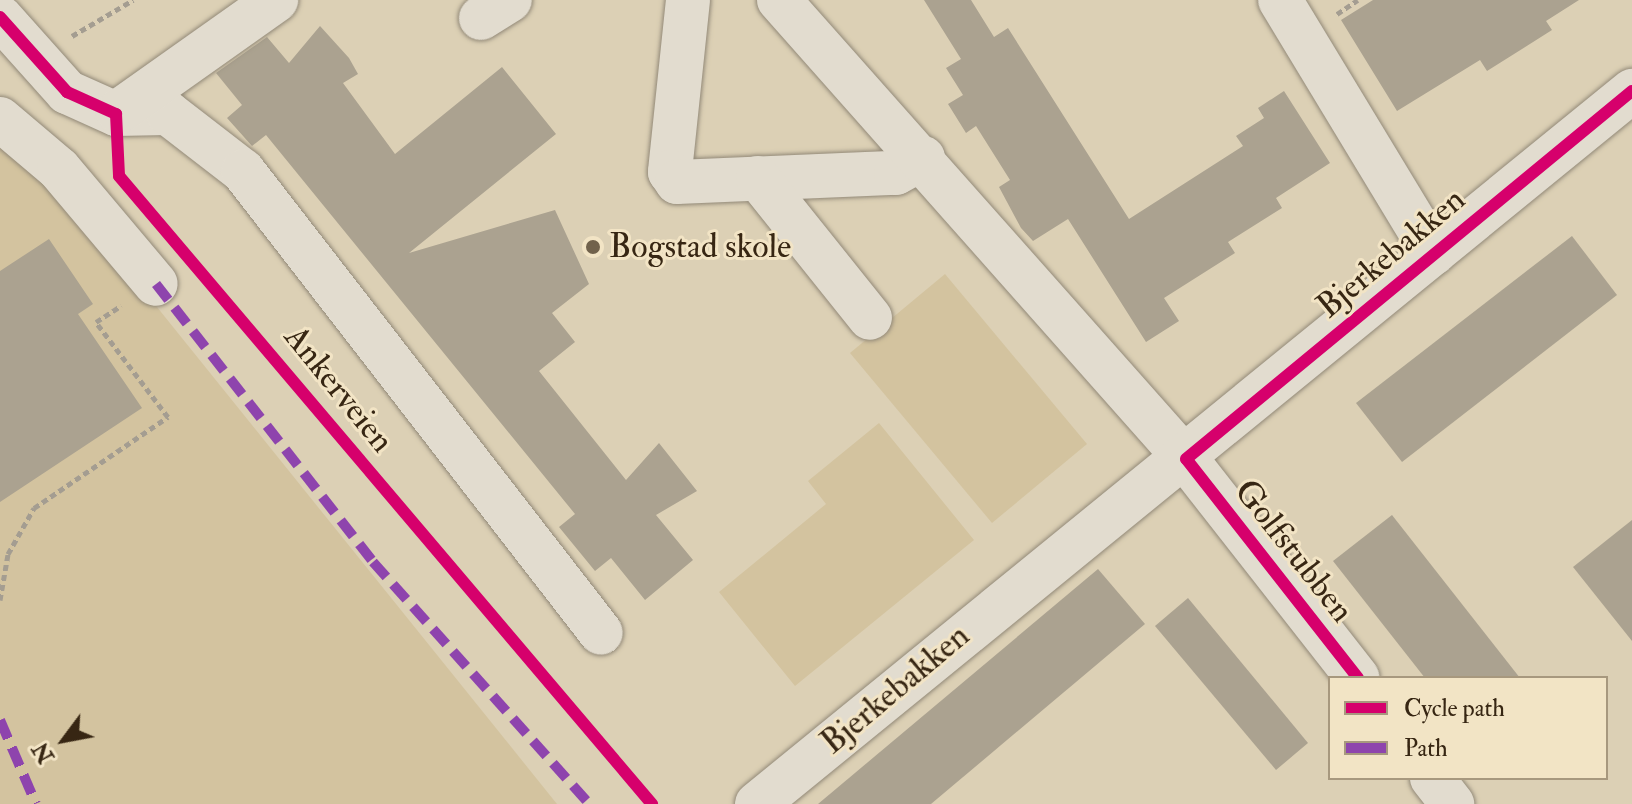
<!DOCTYPE html>
<style>
body{margin:0}
#map{position:relative;width:1632px;height:804px;overflow:hidden;background:#dcd0b5;font-family:"IM FELL Double Pica",serif}
div>[style]{position:absolute}
.green>*{inset:0;background:#d3c39f}
.building>*{inset:0;background:#aba290}
.path>*{height:5px;margin-top:-2.5px;transform-origin:0;background:repeating-linear-gradient(90deg,#a49d91 0 6px,transparent 0 10px)}
.roads{filter:drop-shadow(0 0 2px #928978) drop-shadow(0 0 2px #928978)}
.minor>*{height:44px;margin:-22px;padding:0 22px;transform-origin:22px;border-radius:22px;background:#e2dccf}
.quiet>*{height:10px;margin-top:-5px;transform-origin:0;background:repeating-linear-gradient(90deg,#8e44ad 0 20px,transparent 0 30px)}
.cycleway>*{height:12px;margin:-6px;padding:0 6px;transform-origin:6px;border-radius:6px;background:#d6006c}
.dots>*{width:22px;height:22px;translate:-50% -50%;box-sizing:border-box;border:4px solid #f2e4c5;border-radius:50%}
span{translate:-50% -50%;white-space:nowrap;text-align:center;line-height:1.15;-webkit-text-stroke:6px #f2e4c5;paint-order:stroke}
.poi-label{font-size:34px;color:#372613}
.left{translate:0 -50%;text-align:left}
.street-label{font-size:34px;color:#372613}
.legend{position:absolute;left:1328px;top:676px;width:280px;height:104px;box-sizing:border-box;background:#f2e4c5;border:2px solid #a7987e;margin:0;padding:10px 14px;list-style:none;font-size:24px;color:#372613}
.legend li{display:flex;align-items:center;gap:16px;height:40px}
.legend b{width:40px;border:2px solid #a7987e}
.north{position:absolute;left:24px;top:700px;width:80px;height:80px;-webkit-text-stroke:6px #f2e4c5;paint-order:stroke;rotate:238deg;font-size:22px;font-weight:700;line-height:32px;text-align:center;color:#372613}
.north::after{content:'';display:block;margin:auto;width:28px;height:36px;background:#372613;clip-path:polygon(50% 0,100% 100%,50% 72%,0 100%)}
</style>
<div id="map">
<div class="green">
<div style="clip-path:polygon(0 112px,557px 804px,0 804px)"></div>
<div style="clip-path:polygon(945px 274px,1087px 444px,992px 523px,850px 353px)"></div>
<div style="clip-path:polygon(879px 423px,974px 540px,795px 686px,719px 592px,826px 504px,808px 481px)"></div>
</div>
<div class="building">
<div style="clip-path:polygon(924px 0,971px 0,994px 37px,1008px 28px,1129px 219px,1243px 146px,1236px 136px,1264px 118px,1258px 108px,1284px 91px,1330px 163px,1276px 198px,1282px 208px,1228px 242px,1235px 253px,1164px 298px,1179px 321px,1146px 342px,1068px 219px,1033px 241px,1021px 228px,999px 187px,1010px 180px,976px 126px,966px 133px,948px 104px,963px 95px,946px 68px,961px 59px)"></div>
<div style="clip-path:polygon(1373px 0,1579px 0,1546px 21px,1552px 30px,1487px 71px,1480px 60px,1397px 111px,1341px 20px)"></div>
<div style="clip-path:polygon(320px 26px,349px 58px,358px 74px,343px 83px,395px 154px,502px 67px,556px 134px,409px 253px,555px 210px,589px 284px,552px 313px,575px 342px,539px 371px,626px 480px,659px 443px,697px 491px,656px 515px,693px 560px,645px 600px,611px 558px,595px 571px,559px 527px,575px 514px,266px 135px,252px 146px,227px 118px,242px 105px,216px 73px,267px 37px,289px 63px)"></div>
<div style="clip-path:polygon(1572px 236px,1617px 295px,1402px 462px,1356px 403px)"></div>
<div style="clip-path:polygon(49px 239px,93px 304px,78px 314px,142px 408px,0 502px,0 271px)"></div>
<div style="clip-path:polygon(1392px 515px,1520px 678px,1425px 678px,1333px 561px)"></div>
<div style="clip-path:polygon(1632px 520px,1632px 641px,1573px 567px)"></div>
<div style="clip-path:polygon(1098px 569px,1145px 624px,931px 804px,818px 804px)"></div>
<div style="clip-path:polygon(1188px 598px,1308px 743px,1276px 770px,1155px 626px)"></div>
</div>
<div class="path">
<div style="left:1337px;top:14px;width:25px;rotate:-34deg"></div>
<div style="left:72px;top:36px;width:71px;rotate:-30.5deg"></div>
<div style="left:0;top:600px;width:47px;rotate:-80.1deg"></div>
<div style="left:8px;top:554px;width:53px;rotate:-60.5deg"></div>
<div style="left:34px;top:508px;width:162px;rotate:-34.2deg"></div>
<div style="left:168px;top:417px;width:119px;rotate:-127.2deg"></div>
<div style="left:96px;top:322px;width:30px;rotate:-33deg"></div>
</div>
<div class="roads">
<div class="minor">
<div style="left:688px;top:0;width:173px;rotate:96deg"></div>
<div style="left:670px;top:172px;width:12px;rotate:55deg"></div>
<div style="left:677px;top:182px;width:219px;rotate:-2.4deg"></div>
<div style="left:896px;top:173px;width:31px;rotate:-29deg"></div>
<div style="left:779px;top:0;width:613px;rotate:48.44deg"></div>
<div style="left:1186px;top:459px;width:278px;rotate:51.9deg"></div>
<div style="left:1280px;top:0;width:296px;rotate:58.8deg"></div>
<div style="left:0;top:17px;width:101px;rotate:48.2deg"></div>
<div style="left:67px;top:92px;width:54px;rotate:24.2deg"></div>
<div style="left:116px;top:114px;width:52px;rotate:-1.1deg"></div>
<div style="left:168px;top:113px;width:95px;rotate:37.7deg"></div>
<div style="left:243px;top:171px;width:584px;rotate:52.23deg"></div>
<div style="left:481px;top:18px;width:34px;rotate:-32deg"></div>
<div style="left:118px;top:112px;width:194px;rotate:-35.3deg"></div>
<div style="left:0;top:119px;width:77px;rotate:40.3deg"></div>
<div style="left:59px;top:169px;width:150px;rotate:49.9deg"></div>
<div style="left:758px;top:178px;width:179px;rotate:51.3deg"></div>
<div style="left:1432px;top:778px;width:33px;rotate:52deg"></div>
<div style="left:757px;top:804px;width:1129px;rotate:-39.18deg"></div>
</div>
</div>
<div class="quiet">
<div style="left:156px;top:284px;width:353px;rotate:52deg"></div>
<div style="left:373px;top:562px;width:324px;rotate:48.2deg"></div>
<div style="left:0;top:720px;width:91px;rotate:66.8deg"></div>
</div>
<div class="cycleway">
<div style="left:0;top:17px;width:101px;rotate:48.2deg"></div>
<div style="left:67px;top:92px;width:54px;rotate:24.2deg"></div>
<div style="left:116px;top:114px;width:62px;rotate:87.2deg"></div>
<div style="left:119px;top:176px;width:824px;rotate:49.68deg"></div>
<div style="left:1358px;top:678px;width:278px;rotate:-128.1deg"></div>
<div style="left:1186px;top:459px;width:578px;rotate:-39.53deg"></div>
</div>
<div class="dots">
<div style="left:593px;top:247px;background:#71624c"></div>
</div>
<div class="poi-label">
<span class="left" style="left:609px;top:247px">Bogstad skole</span>
</div>
<div class="street-label">
<span style="left:1391px;top:253px;rotate:-40deg">Bjerkebakken</span>
<span style="left:339px;top:389px;rotate:51deg">Ankerveien</span>
<span style="left:1294px;top:551px;rotate:52deg">Golfstubben</span>
<span style="left:895px;top:689px;rotate:-40deg">Bjerkebakken</span>
</div>
<ul class="legend">
<li><b style="height:10px;background:#d6006c"></b>Cycle path</li>
<li><b style="height:10px;background:#8e44ad"></b>Path</li>
</ul>
<div class="north">N</div>
</div>
